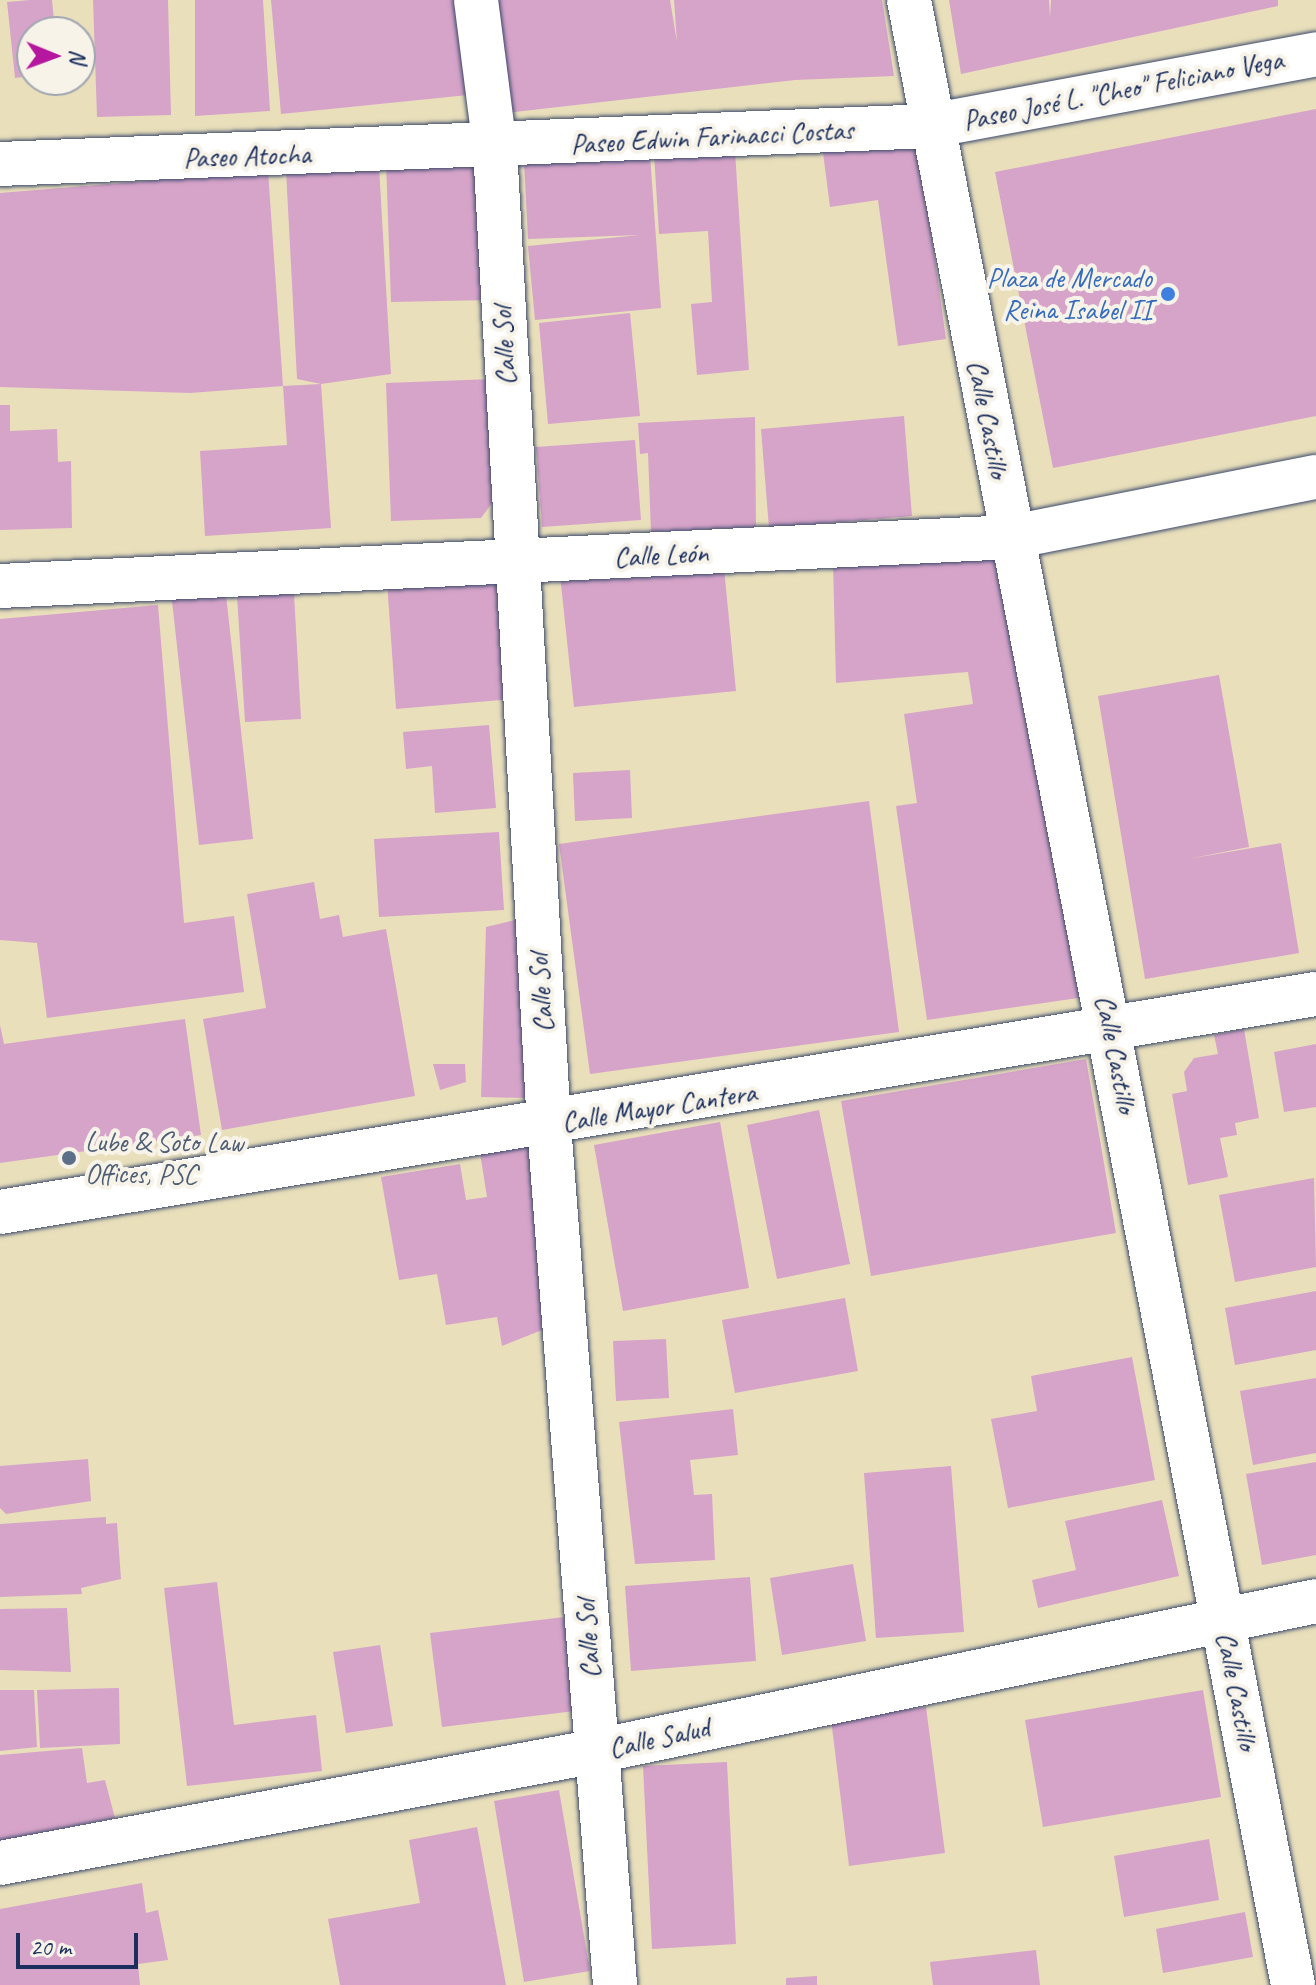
<!DOCTYPE html>
<meta charset="utf-8">
<style>
body{margin:0}
#map{position:relative;width:1316px;height:1985px;overflow:hidden;background:#e9dfbb;font-family:Caveat,sans-serif}
div>[style]{position:absolute}
.building>*{inset:0;background:#d7a4c9}
.roads{filter:drop-shadow(0 0 2px #3a496c) drop-shadow(0 0 2px #3a496c)}
.minor>*{height:44px;margin:-22px;padding:0 22px;transform-origin:22px;border-radius:22px;background:#fff}
.major>*{height:44px;margin:-22px;padding:0 22px;transform-origin:22px;border-radius:22px;background:#fff}
.dots>*{width:22px;height:22px;translate:-50% -50%;box-sizing:border-box;border:4px solid #f7f3e8;border-radius:50%}
span{translate:-50% -50%;white-space:nowrap;text-align:center;line-height:1.15;-webkit-text-stroke:8px #f7f3e8;paint-order:stroke}
.street-label{font-size:28px;color:#1b2f5e}
.shop-label{font-size:28px;color:#366cbe}
.right{translate:-100% -50%;text-align:right}
.service-label{font-size:28px;color:#4e5e75}
.left{translate:0 -50%;text-align:left}
.north{position:absolute;left:16px;top:16px;width:80px;height:80px;box-sizing:border-box;background:#f7f3e8;border:2px solid #9fa5b1;border-radius:50%;rotate:91deg;font-size:22px;font-weight:700;line-height:32px;text-align:center;color:#1b2f5e}
.north::after{content:'';display:block;margin:auto;width:28px;height:36px;background:#b5179e;clip-path:polygon(50% 0,100% 100%,50% 72%,0 100%)}
.scale{position:absolute;left:16px;top:1933px;width:122px;height:36px;box-sizing:border-box;border:4px solid #1b2f5e;border-top:0;padding-left:10px;font-size:24px;line-height:28px;white-space:nowrap;color:#1b2f5e;-webkit-text-stroke:6px #f7f3e8;paint-order:stroke}
</style>
<div id="map">
<div class="building">
<div style="clip-path:polygon(30px 0,52px 0,55px 32px,32px 32px,32px 76px,15px 78px,7px 2px)"></div>
<div style="clip-path:polygon(93px 0,168px 0,171px 115px,97px 117px)"></div>
<div style="clip-path:polygon(195px 0,263px 0,270px 111px,195px 116px)"></div>
<div style="clip-path:polygon(271px 0,455px 0,468px 95px,281px 114px)"></div>
<div style="clip-path:polygon(493px 0,670px 0,677px 42px,674px 0,882px 0,894px 76px,795px 80px,506px 113px)"></div>
<div style="clip-path:polygon(949px 0,1049px 0,1050px 18px,1051px 0,1278px 0,1278px 6px,961px 74px)"></div>
<div style="clip-path:polygon(1316px 109px,1316px 416px,1053px 468px,995px 172px)"></div>
<div style="clip-path:polygon(917px 131px,946px 339px,898px 346px,878px 200px,830px 207px,822px 145px)"></div>
<div style="clip-path:polygon(735px 151px,749px 370px,697px 375px,691px 304px,712px 302px,708px 231px,659px 234px,654px 154px)"></div>
<div style="clip-path:polygon(650px 155px,661px 308px,535px 320px,528px 246px,640px 235px,528px 239px,524px 161px)"></div>
<div style="clip-path:polygon(486px 158px,491px 300px,391px 302px,386px 162px)"></div>
<div style="clip-path:polygon(379px 166px,391px 374px,321px 384px,297px 379px,286px 170px)"></div>
<div style="clip-path:polygon(268px 171px,283px 386px,321px 384px,331px 528px,205px 536px,200px 451px,287px 445px,283px 386px,190px 393px,0 387px,0 193px)"></div>
<div style="clip-path:polygon(630px 313px,640px 416px,548px 424px,539px 323px)"></div>
<div style="clip-path:polygon(493px 379px,498px 495px,481px 518px,391px 521px,386px 383px)"></div>
<div style="clip-path:polygon(0 405px,10px 405px,10px 431px,57px 429px,58px 462px,71px 461px,72px 528px,0 530px)"></div>
<div style="clip-path:polygon(904px 416px,912px 516px,769px 528px,761px 429px)"></div>
<div style="clip-path:polygon(755px 417px,756px 527px,651px 532px,648px 453px,640px 454px,638px 423px)"></div>
<div style="clip-path:polygon(635px 440px,641px 520px,542px 527px,536px 447px)"></div>
<div style="clip-path:polygon(993px 553px,1085px 997px,927px 1020px,896px 806px,917px 803px,904px 714px,973px 704px,968px 672px,836px 683px,833px 563px)"></div>
<div style="clip-path:polygon(723px 558px,736px 691px,574px 707px,560px 575px)"></div>
<div style="clip-path:polygon(386px 568px,504px 572px,514px 699px,396px 709px)"></div>
<div style="clip-path:polygon(293px 576px,301px 719px,245px 722px,236px 580px)"></div>
<div style="clip-path:polygon(224px 577px,253px 839px,199px 845px,170px 583px)"></div>
<div style="clip-path:polygon(158px 605px,184px 923px,234px 916px,244px 992px,47px 1018px,37px 943px,0 940px,0 619px)"></div>
<div style="clip-path:polygon(1219px 675px,1249px 847px,1188px 859px,1281px 843px,1299px 953px,1145px 979px,1098px 696px)"></div>
<div style="clip-path:polygon(489px 725px,496px 808px,435px 813px,432px 766px,406px 769px,403px 732px)"></div>
<div style="clip-path:polygon(630px 770px,632px 818px,575px 821px,573px 773px)"></div>
<div style="clip-path:polygon(869px 801px,899px 1032px,590px 1074px,559px 844px)"></div>
<div style="clip-path:polygon(499px 832px,504px 910px,379px 917px,374px 839px)"></div>
<div style="clip-path:polygon(314px 882px,320px 919px,339px 915px,343px 937px,386px 929px,415px 1096px,222px 1130px,203px 1019px,266px 1008px,247px 894px)"></div>
<div style="clip-path:polygon(532px 916px,526px 1098px,481px 1097px,486px 927px)"></div>
<div style="clip-path:polygon(185px 1019px,201px 1135px,0 1163px,0 1025px,4px 1044px)"></div>
<div style="clip-path:polygon(1244px 1029px,1259px 1118px,1235px 1123px,1237px 1135px,1220px 1138px,1228px 1177px,1188px 1185px,1172px 1094px,1187px 1091px,1184px 1072px,1194px 1058px,1218px 1054px,1214px 1035px)"></div>
<div style="clip-path:polygon(1316px 1044px,1316px 1107px,1284px 1112px,1274px 1052px)"></div>
<div style="clip-path:polygon(1086px 1059px,1116px 1233px,871px 1276px,841px 1101px)"></div>
<div style="clip-path:polygon(433px 1064px,465px 1064px,466px 1082px,440px 1090px)"></div>
<div style="clip-path:polygon(819px 1110px,850px 1264px,777px 1279px,747px 1125px)"></div>
<div style="clip-path:polygon(720px 1122px,749px 1288px,623px 1311px,594px 1145px)"></div>
<div style="clip-path:polygon(542px 1143px,560px 1323px,502px 1346px,497px 1317px,446px 1325px,437px 1274px,399px 1280px,381px 1177px,460px 1164px,466px 1200px,487px 1197px,480px 1153px)"></div>
<div style="clip-path:polygon(1314px 1178px,1316px 1267px,1235px 1282px,1219px 1195px)"></div>
<div style="clip-path:polygon(1316px 1291px,1316px 1350px,1235px 1365px,1225px 1308px)"></div>
<div style="clip-path:polygon(845px 1298px,858px 1371px,735px 1393px,722px 1320px)"></div>
<div style="clip-path:polygon(666px 1339px,669px 1398px,616px 1401px,613px 1341px)"></div>
<div style="clip-path:polygon(1132px 1357px,1155px 1480px,1008px 1508px,991px 1419px,1037px 1411px,1031px 1376px)"></div>
<div style="clip-path:polygon(1316px 1378px,1316px 1453px,1253px 1465px,1240px 1391px)"></div>
<div style="clip-path:polygon(733px 1409px,738px 1455px,690px 1460px,694px 1495px,712px 1494px,715px 1560px,635px 1564px,619px 1422px)"></div>
<div style="clip-path:polygon(88px 1459px,91px 1501px,6px 1514px,0 1508px,0 1466px)"></div>
<div style="clip-path:polygon(1316px 1462px,1316px 1555px,1262px 1565px,1246px 1474px)"></div>
<div style="clip-path:polygon(951px 1466px,964px 1632px,876px 1638px,864px 1473px)"></div>
<div style="clip-path:polygon(1162px 1500px,1179px 1576px,1038px 1608px,1032px 1580px,1076px 1570px,1065px 1521px)"></div>
<div style="clip-path:polygon(106px 1517px,106px 1524px,117px 1523px,121px 1579px,81px 1588px,82px 1594px,0 1597px,0 1524px)"></div>
<div style="clip-path:polygon(853px 1564px,866px 1641px,782px 1655px,770px 1578px)"></div>
<div style="clip-path:polygon(750px 1577px,756px 1661px,631px 1671px,625px 1586px)"></div>
<div style="clip-path:polygon(217px 1582px,234px 1725px,316px 1715px,322px 1771px,187px 1786px,164px 1588px)"></div>
<div style="clip-path:polygon(67px 1608px,71px 1672px,0 1670px,0 1609px)"></div>
<div style="clip-path:polygon(564px 1617px,575px 1711px,442px 1727px,430px 1633px)"></div>
<div style="clip-path:polygon(380px 1645px,393px 1726px,346px 1733px,333px 1652px)"></div>
<div style="clip-path:polygon(119px 1688px,120px 1744px,40px 1748px,37px 1690px)"></div>
<div style="clip-path:polygon(0 1690px,34px 1690px,37px 1747px,0 1751px)"></div>
<div style="clip-path:polygon(1203px 1690px,1221px 1797px,1043px 1827px,1025px 1720px)"></div>
<div style="clip-path:polygon(926px 1707px,945px 1853px,849px 1866px,831px 1719px)"></div>
<div style="clip-path:polygon(82px 1748px,87px 1783px,105px 1780px,115px 1818px,0 1841px,0 1755px)"></div>
<div style="clip-path:polygon(727px 1762px,736px 1944px,652px 1949px,643px 1766px)"></div>
<div style="clip-path:polygon(559px 1790px,590px 1971px,524px 1982px,494px 1801px)"></div>
<div style="clip-path:polygon(477px 1827px,506px 1985px,340px 1985px,328px 1919px,420px 1903px,409px 1840px)"></div>
<div style="clip-path:polygon(1209px 1839px,1219px 1900px,1124px 1917px,1114px 1856px)"></div>
<div style="clip-path:polygon(142px 1883px,146px 1913px,158px 1910px,168px 1960px,138px 1964px,140px 1985px,0 1985px,0 1909px)"></div>
<div style="clip-path:polygon(1245px 1912px,1253px 1957px,1163px 1973px,1156px 1929px)"></div>
<div style="clip-path:polygon(1036px 1950px,1040px 1985px,933px 1985px,930px 1962px)"></div>
<div style="clip-path:polygon(817px 1976px,817px 1985px,786px 1985px,786px 1978px)"></div>
</div>
<div class="roads">
<div class="minor">
<div style="left:476px;top:0;width:149px;rotate:82.7deg"></div>
<div style="left:495px;top:148px;width:978px;rotate:86.84deg"></div>
<div style="left:549px;top:1125px;width:863px;rotate:85.61deg"></div>
<div style="left:909px;top:0;width:2022px;rotate:79.05deg"></div>
<div style="left:0;top:164px;width:930px;rotate:-2.34deg"></div>
<div style="left:929px;top:126px;width:394px;rotate:-10.5deg"></div>
<div style="left:0;top:586px;width:1013px;rotate:-2.77deg"></div>
<div style="left:1012px;top:537px;width:310px;rotate:-11.2deg"></div>
</div>
<div class="major">
<div style="left:0;top:1212px;width:1334px;rotate:-9.41deg"></div>
<div style="left:0;top:1863px;width:607px;rotate:-10.63deg"></div>
<div style="left:597px;top:1751px;width:734px;rotate:-11.78deg"></div>
</div>
</div>
<div class="dots">
<div style="left:1168px;top:294px;background:#3f7fe0"></div>
<div style="left:69px;top:1158px;background:#5c6f8a"></div>
</div>
<div class="street-label">
<span style="left:1123px;top:90px;rotate:-11deg">Paseo José L. "Cheo" Feliciano Vega</span>
<span style="left:712px;top:137px;rotate:-3deg">Paseo Edwin Farinacci Costas</span>
<span style="left:247px;top:156px;rotate:-2deg">Paseo Atocha</span>
<span style="left:504px;top:346px;rotate:-93deg">Calle Sol</span>
<span style="left:988px;top:419px;rotate:79deg">Calle Castillo</span>
<span style="left:661px;top:555px;rotate:-3deg">Calle León</span>
<span style="left:541px;top:993px;rotate:-94deg">Calle Sol</span>
<span style="left:1116px;top:1054px;rotate:79deg">Calle Castillo</span>
<span style="left:659px;top:1107px;rotate:-9deg">Calle Mayor Cantera</span>
<span style="left:588px;top:1639px;rotate:-94deg">Calle Sol</span>
<span style="left:1237px;top:1691px;rotate:79deg">Calle Castillo</span>
<span style="left:659px;top:1738px;rotate:-12deg">Calle Salud</span>
</div>
<div class="shop-label">
<span class="right" style="left:1152px;top:294px">Plaza de Mercado<br>Reina Isabel II</span>
</div>
<div class="service-label">
<span class="left" style="left:85px;top:1158px">Lube &amp; Soto Law<br>Offices, PSC</span>
</div>
<div class="north">N</div>
<div class="scale">20 m</div>
</div>
